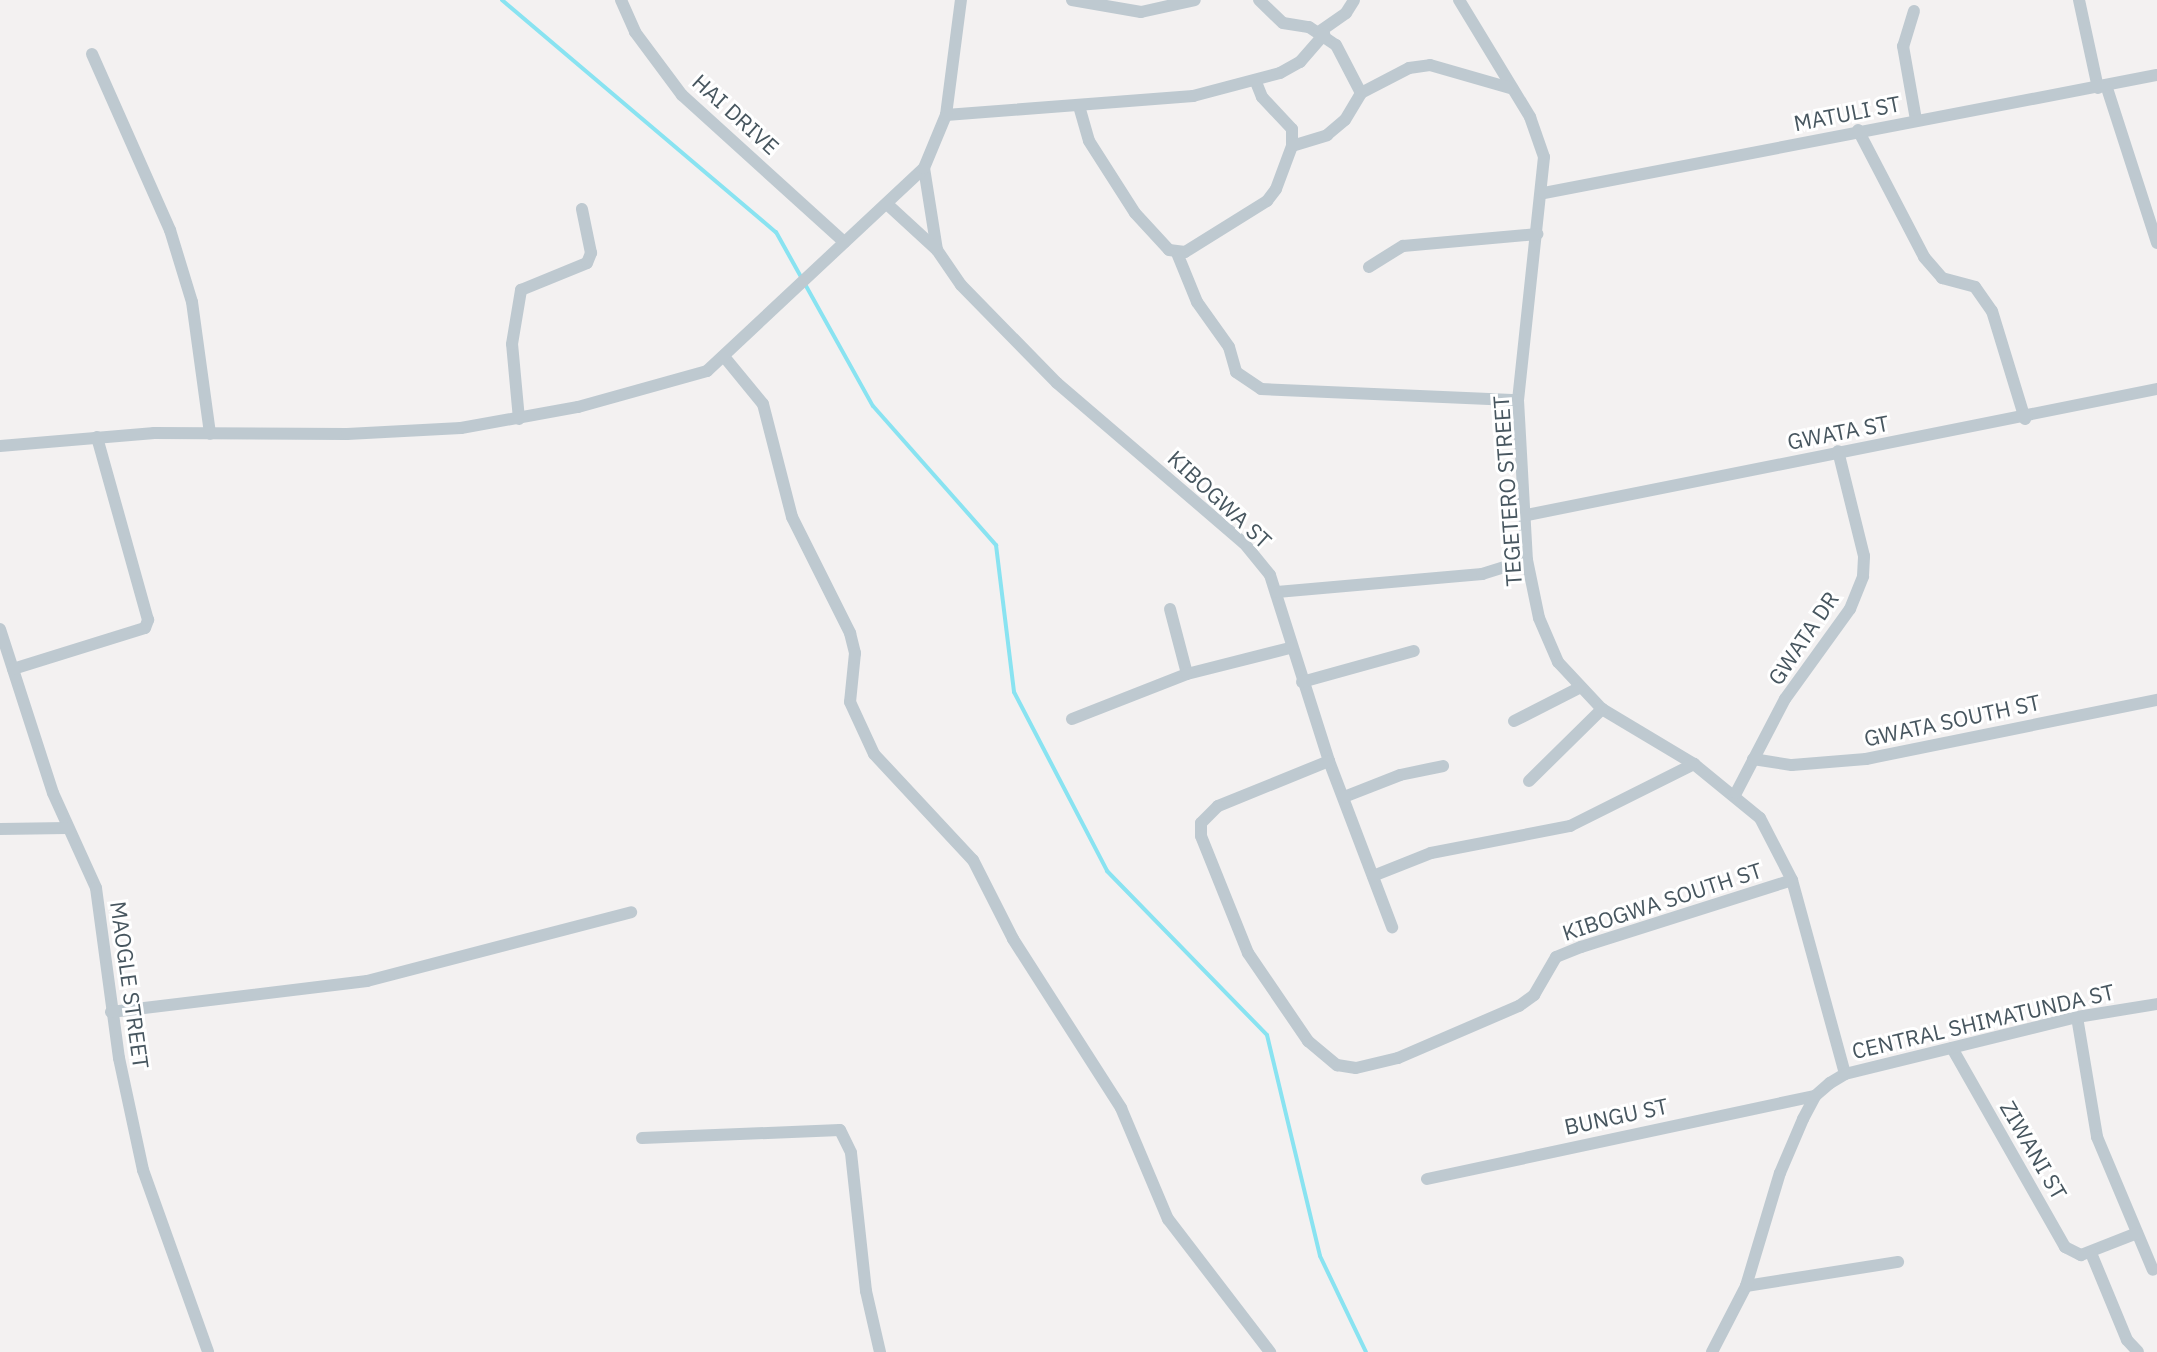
<!DOCTYPE html>
<style>
body{margin:0}
#map{position:relative;width:2157px;height:1352px;overflow:hidden;background:#f3f1f1;font-family:"IBM Plex Sans",sans-serif}
div>[style]{position:absolute}
.stream>*{height:4px;margin:-2px;padding:0 2px;transform-origin:2px;border-radius:2px;background:#89e3f1}
.minor>*{height:12px;margin:-6px;padding:0 6px;transform-origin:6px;border-radius:6px;background:#bec9d0}
span{translate:-50% -50%;white-space:nowrap;text-align:center;line-height:1.15;-webkit-text-stroke:6px #fff;paint-order:stroke}
.street-label{font-size:22px;color:#47565f}
</style>
<div id="map">
<div class="stream">
<div style="left:502px;top:0;width:359px;rotate:40.3deg"></div>
<div style="left:776px;top:232px;width:199px;rotate:60.9deg"></div>
<div style="left:873px;top:406px;width:186px;rotate:48.5deg"></div>
<div style="left:996px;top:545px;width:148px;rotate:83deg"></div>
<div style="left:1014px;top:692px;width:202px;rotate:62.5deg"></div>
<div style="left:1107px;top:871px;width:229px;rotate:45.7deg"></div>
<div style="left:1267px;top:1035px;width:227px;rotate:76.5deg"></div>
<div style="left:1320px;top:1256px;width:106px;rotate:64.4deg"></div>
</div>
<div class="minor">
<div style="left:621px;top:0;width:35px;rotate:66deg"></div>
<div style="left:635px;top:32px;width:79px;rotate:53.3deg"></div>
<div style="left:682px;top:95px;width:219px;rotate:42.2deg"></div>
<div style="left:1072px;top:0;width:70px;rotate:9.9deg"></div>
<div style="left:1141px;top:12px;width:55px;rotate:-12.5deg"></div>
<div style="left:1259px;top:0;width:33px;rotate:44deg"></div>
<div style="left:1283px;top:23px;width:26px;rotate:9deg"></div>
<div style="left:1309px;top:27px;width:32px;rotate:34deg"></div>
<div style="left:1336px;top:45px;width:54px;rotate:62.5deg"></div>
<div style="left:1459px;top:0;width:137px;rotate:58.7deg"></div>
<div style="left:1530px;top:117px;width:42px;rotate:70.7deg"></div>
<div style="left:1544px;top:157px;width:244px;rotate:96.1deg"></div>
<div style="left:1518px;top:400px;width:160px;rotate:86.8deg"></div>
<div style="left:1527px;top:560px;width:59px;rotate:78.3deg"></div>
<div style="left:1539px;top:618px;width:48px;rotate:66.6deg"></div>
<div style="left:1558px;top:662px;width:64px;rotate:46.9deg"></div>
<div style="left:1602px;top:709px;width:107px;rotate:30.9deg"></div>
<div style="left:1694px;top:764px;width:85px;rotate:39.3deg"></div>
<div style="left:1760px;top:818px;width:70px;rotate:62.7deg"></div>
<div style="left:1792px;top:880px;width:201px;rotate:74.7deg"></div>
<div style="left:2079px;top:0;width:90px;rotate:77.8deg"></div>
<div style="left:1914px;top:11px;width:37px;rotate:107deg"></div>
<div style="left:1903px;top:46px;width:75px;rotate:80deg"></div>
<div style="left:1319px;top:32px;width:33px;rotate:-35deg"></div>
<div style="left:1346px;top:13px;width:15px;rotate:-58deg"></div>
<div style="left:92px;top:54px;width:193px;rotate:66.1deg"></div>
<div style="left:170px;top:230px;width:75px;rotate:73deg"></div>
<div style="left:192px;top:302px;width:133px;rotate:82.2deg"></div>
<div style="left:2106px;top:85px;width:166px;rotate:72.1deg"></div>
<div style="left:1079px;top:106px;width:36px;rotate:74deg"></div>
<div style="left:1089px;top:141px;width:85px;rotate:57.4deg"></div>
<div style="left:1135px;top:213px;width:50px;rotate:47.4deg"></div>
<div style="left:1169px;top:250px;width:16px;rotate:7deg"></div>
<div style="left:1185px;top:252px;width:97px;rotate:-31.9deg"></div>
<div style="left:1267px;top:201px;width:15px;rotate:-53deg"></div>
<div style="left:1276px;top:189px;width:46px;rotate:-69.6deg"></div>
<div style="left:1292px;top:146px;width:17px;rotate:-90deg"></div>
<div style="left:1292px;top:129px;width:44px;rotate:-133.2deg"></div>
<div style="left:1262px;top:97px;width:18px;rotate:-112deg"></div>
<div style="left:946px;top:115px;width:248px;rotate:-4.4deg"></div>
<div style="left:1193px;top:96px;width:90px;rotate:-14.8deg"></div>
<div style="left:1280px;top:73px;width:23px;rotate:-29deg"></div>
<div style="left:1300px;top:62px;width:37px;rotate:-49deg"></div>
<div style="left:1858px;top:130px;width:143px;rotate:62.5deg"></div>
<div style="left:1924px;top:257px;width:28px;rotate:49deg"></div>
<div style="left:1942px;top:278px;width:34px;rotate:15deg"></div>
<div style="left:1975px;top:287px;width:29px;rotate:55deg"></div>
<div style="left:1992px;top:311px;width:113px;rotate:73deg"></div>
<div style="left:1292px;top:146px;width:37px;rotate:-17deg"></div>
<div style="left:1327px;top:135px;width:23px;rotate:-40deg"></div>
<div style="left:1345px;top:120px;width:31px;rotate:-59deg"></div>
<div style="left:1361px;top:93px;width:54px;rotate:-27.5deg"></div>
<div style="left:1409px;top:68px;width:21px;rotate:-8deg"></div>
<div style="left:1430px;top:65px;width:86px;rotate:16.1deg"></div>
<div style="left:924px;top:168px;width:83px;rotate:81deg"></div>
<div style="left:937px;top:250px;width:42px;rotate:55.6deg"></div>
<div style="left:961px;top:285px;width:137px;rotate:45.6deg"></div>
<div style="left:1057px;top:383px;width:246px;rotate:40.6deg"></div>
<div style="left:1244px;top:543px;width:41px;rotate:50.9deg"></div>
<div style="left:1270px;top:575px;width:195px;rotate:72.4deg"></div>
<div style="left:1329px;top:761px;width:178px;rotate:69.2deg"></div>
<div style="left:1544px;top:193px;width:624px;rotate:-10.9deg"></div>
<div style="left:887px;top:204px;width:68px;rotate:42.6deg"></div>
<div style="left:1177px;top:253px;width:53px;rotate:67.8deg"></div>
<div style="left:1197px;top:302px;width:55px;rotate:54.6deg"></div>
<div style="left:1229px;top:347px;width:26px;rotate:74deg"></div>
<div style="left:1236px;top:372px;width:30px;rotate:34deg"></div>
<div style="left:1261px;top:389px;width:257px;rotate:2.5deg"></div>
<div style="left:1369px;top:267px;width:40px;rotate:-32deg"></div>
<div style="left:1403px;top:246px;width:135px;rotate:-5.1deg"></div>
<div style="left:726px;top:359px;width:58px;rotate:50.6deg"></div>
<div style="left:763px;top:404px;width:117px;rotate:75.6deg"></div>
<div style="left:792px;top:517px;width:130px;rotate:63.4deg"></div>
<div style="left:850px;top:633px;width:21px;rotate:76deg"></div>
<div style="left:855px;top:653px;width:49px;rotate:95.8deg"></div>
<div style="left:850px;top:702px;width:57px;rotate:65.2deg"></div>
<div style="left:874px;top:754px;width:145px;rotate:47deg"></div>
<div style="left:973px;top:860px;width:89px;rotate:63.1deg"></div>
<div style="left:1013px;top:939px;width:201px;rotate:57.4deg"></div>
<div style="left:1121px;top:1108px;width:121px;rotate:67.1deg"></div>
<div style="left:1168px;top:1219px;width:168px;rotate:52.5deg"></div>
<div style="left:519px;top:419px;width:75px;rotate:-95.3deg"></div>
<div style="left:512px;top:344px;width:55px;rotate:-80.5deg"></div>
<div style="left:521px;top:290px;width:71px;rotate:-22.2deg"></div>
<div style="left:587px;top:263px;width:11px;rotate:-68deg"></div>
<div style="left:591px;top:253px;width:45px;rotate:-101.6deg"></div>
<div style="left:0;top:446px;width:155px;rotate:-4.8deg"></div>
<div style="left:154px;top:433px;width:193px;rotate:0.3deg"></div>
<div style="left:347px;top:434px;width:114px;rotate:-3deg"></div>
<div style="left:461px;top:428px;width:119px;rotate:-10.2deg"></div>
<div style="left:578px;top:407px;width:134px;rotate:-15.6deg"></div>
<div style="left:707px;top:371px;width:297px;rotate:-43.1deg"></div>
<div style="left:924px;top:168px;width:57px;rotate:-67.5deg"></div>
<div style="left:946px;top:115px;width:116px;rotate:-82.6deg"></div>
<div style="left:1527px;top:515px;width:642px;rotate:-11.31deg"></div>
<div style="left:1277px;top:592px;width:206px;rotate:-5deg"></div>
<div style="left:1482px;top:574px;width:47px;rotate:-17.3deg"></div>
<div style="left:1170px;top:609px;width:67px;rotate:75.3deg"></div>
<div style="left:0;top:629px;width:172px;rotate:72.1deg"></div>
<div style="left:53px;top:793px;width:104px;rotate:65.6deg"></div>
<div style="left:96px;top:888px;width:172px;rotate:82.3deg"></div>
<div style="left:119px;top:1058px;width:115px;rotate:77.9deg"></div>
<div style="left:143px;top:1170px;width:193px;rotate:70.3deg"></div>
<div style="left:13px;top:669px;width:138px;rotate:-17.3deg"></div>
<div style="left:145px;top:628px;width:9px;rotate:-69deg"></div>
<div style="left:148px;top:620px;width:190px;rotate:-105.6deg"></div>
<div style="left:1302px;top:682px;width:116px;rotate:-15.5deg"></div>
<div style="left:1072px;top:719px;width:123px;rotate:-21.4deg"></div>
<div style="left:1187px;top:674px;width:106px;rotate:-14.2deg"></div>
<div style="left:1514px;top:721px;width:73px;rotate:-26.9deg"></div>
<div style="left:1753px;top:759px;width:39px;rotate:9deg"></div>
<div style="left:1792px;top:765px;width:74px;rotate:-4.6deg"></div>
<div style="left:1866px;top:759px;width:297px;rotate:-11.5deg"></div>
<div style="left:1329px;top:761px;width:120px;rotate:157.9deg"></div>
<div style="left:1218px;top:806px;width:24px;rotate:135deg"></div>
<div style="left:1201px;top:823px;width:13px;rotate:90deg"></div>
<div style="left:1201px;top:836px;width:126px;rotate:68.1deg"></div>
<div style="left:1248px;top:953px;width:107px;rotate:55.7deg"></div>
<div style="left:1308px;top:1041px;width:38px;rotate:40deg"></div>
<div style="left:1337px;top:1065px;width:19px;rotate:9deg"></div>
<div style="left:1356px;top:1068px;width:43px;rotate:-13.4deg"></div>
<div style="left:1398px;top:1058px;width:132px;rotate:-23.3deg"></div>
<div style="left:1519px;top:1006px;width:19px;rotate:-36deg"></div>
<div style="left:1534px;top:995px;width:44px;rotate:-59.9deg"></div>
<div style="left:1556px;top:957px;width:27px;rotate:-22deg"></div>
<div style="left:1581px;top:947px;width:221px;rotate:-17.6deg"></div>
<div style="left:1529px;top:781px;width:103px;rotate:-44.6deg"></div>
<div style="left:1736px;top:793px;width:106px;rotate:-62.5deg"></div>
<div style="left:1785px;top:699px;width:111px;rotate:-54.2deg"></div>
<div style="left:1850px;top:609px;width:35px;rotate:-68deg"></div>
<div style="left:1863px;top:576px;width:20px;rotate:-87deg"></div>
<div style="left:1864px;top:556px;width:108px;rotate:-103.9deg"></div>
<div style="left:1344px;top:797px;width:60px;rotate:-21.4deg"></div>
<div style="left:1400px;top:775px;width:44px;rotate:-11.8deg"></div>
<div style="left:0;top:829px;width:67px;rotate:-0.9deg"></div>
<div style="left:1373px;top:876px;width:62px;rotate:-21.6deg"></div>
<div style="left:1431px;top:853px;width:142px;rotate:-11deg"></div>
<div style="left:1570px;top:826px;width:139px;rotate:-26.6deg"></div>
<div style="left:111px;top:1012px;width:258px;rotate:-6.9deg"></div>
<div style="left:367px;top:981px;width:273px;rotate:-14.6deg"></div>
<div style="left:2077px;top:1017px;width:122px;rotate:80.5deg"></div>
<div style="left:2097px;top:1137px;width:144px;rotate:67.2deg"></div>
<div style="left:1952px;top:1048px;width:229px;rotate:60.4deg"></div>
<div style="left:2065px;top:1247px;width:18px;rotate:27deg"></div>
<div style="left:2081px;top:1255px;width:60px;rotate:-21.4deg"></div>
<div style="left:642px;top:1138px;width:198px;rotate:-2.3deg"></div>
<div style="left:840px;top:1130px;width:25px;rotate:64deg"></div>
<div style="left:851px;top:1153px;width:139px;rotate:83.8deg"></div>
<div style="left:866px;top:1291px;width:63px;rotate:77.1deg"></div>
<div style="left:1427px;top:1179px;width:397px;rotate:-12.1deg"></div>
<div style="left:2091px;top:1253px;width:94px;rotate:67.5deg"></div>
<div style="left:2127px;top:1340px;width:16px;rotate:47deg"></div>
<div style="left:1746px;top:1286px;width:154px;rotate:-9deg"></div>
<div style="left:1712px;top:1352px;width:74px;rotate:-62.7deg"></div>
<div style="left:1746px;top:1286px;width:118px;rotate:-73.3deg"></div>
<div style="left:1780px;top:1173px;width:59px;rotate:-66.9deg"></div>
<div style="left:1803px;top:1119px;width:26px;rotate:-62deg"></div>
<div style="left:1815px;top:1096px;width:20px;rotate:-41deg"></div>
<div style="left:1830px;top:1083px;width:17px;rotate:-31deg"></div>
<div style="left:1845px;top:1074px;width:239px;rotate:-13.8deg"></div>
<div style="left:2077px;top:1017px;width:81px;rotate:-9.2deg"></div>
</div>
<div class="street-label">
<span style="left:1847px;top:113px;rotate:-11deg">MATULI ST</span>
<span style="left:736px;top:114px;rotate:42deg">HAI DRIVE</span>
<span style="left:1838px;top:432px;rotate:-11deg">GWATA ST</span>
<span style="left:1507px;top:491px;rotate:-94deg">TEGETERO STREET</span>
<span style="left:1220px;top:499px;rotate:43deg">KIBOGWA ST</span>
<span style="left:1803px;top:638px;rotate:-56deg">GWATA DR</span>
<span style="left:1952px;top:720px;rotate:-12deg">GWATA SOUTH ST</span>
<span style="left:1662px;top:901px;rotate:-18deg">KIBOGWA SOUTH ST</span>
<span style="left:130px;top:985px;rotate:82deg">MAOGLE STREET</span>
<span style="left:1983px;top:1021px;rotate:-13deg">CENTRAL SHIMATUNDA ST</span>
<span style="left:1616px;top:1116px;rotate:-12deg">BUNGU ST</span>
<span style="left:2034px;top:1150px;rotate:60deg">ZIWANI ST</span>
</div>
</div>
